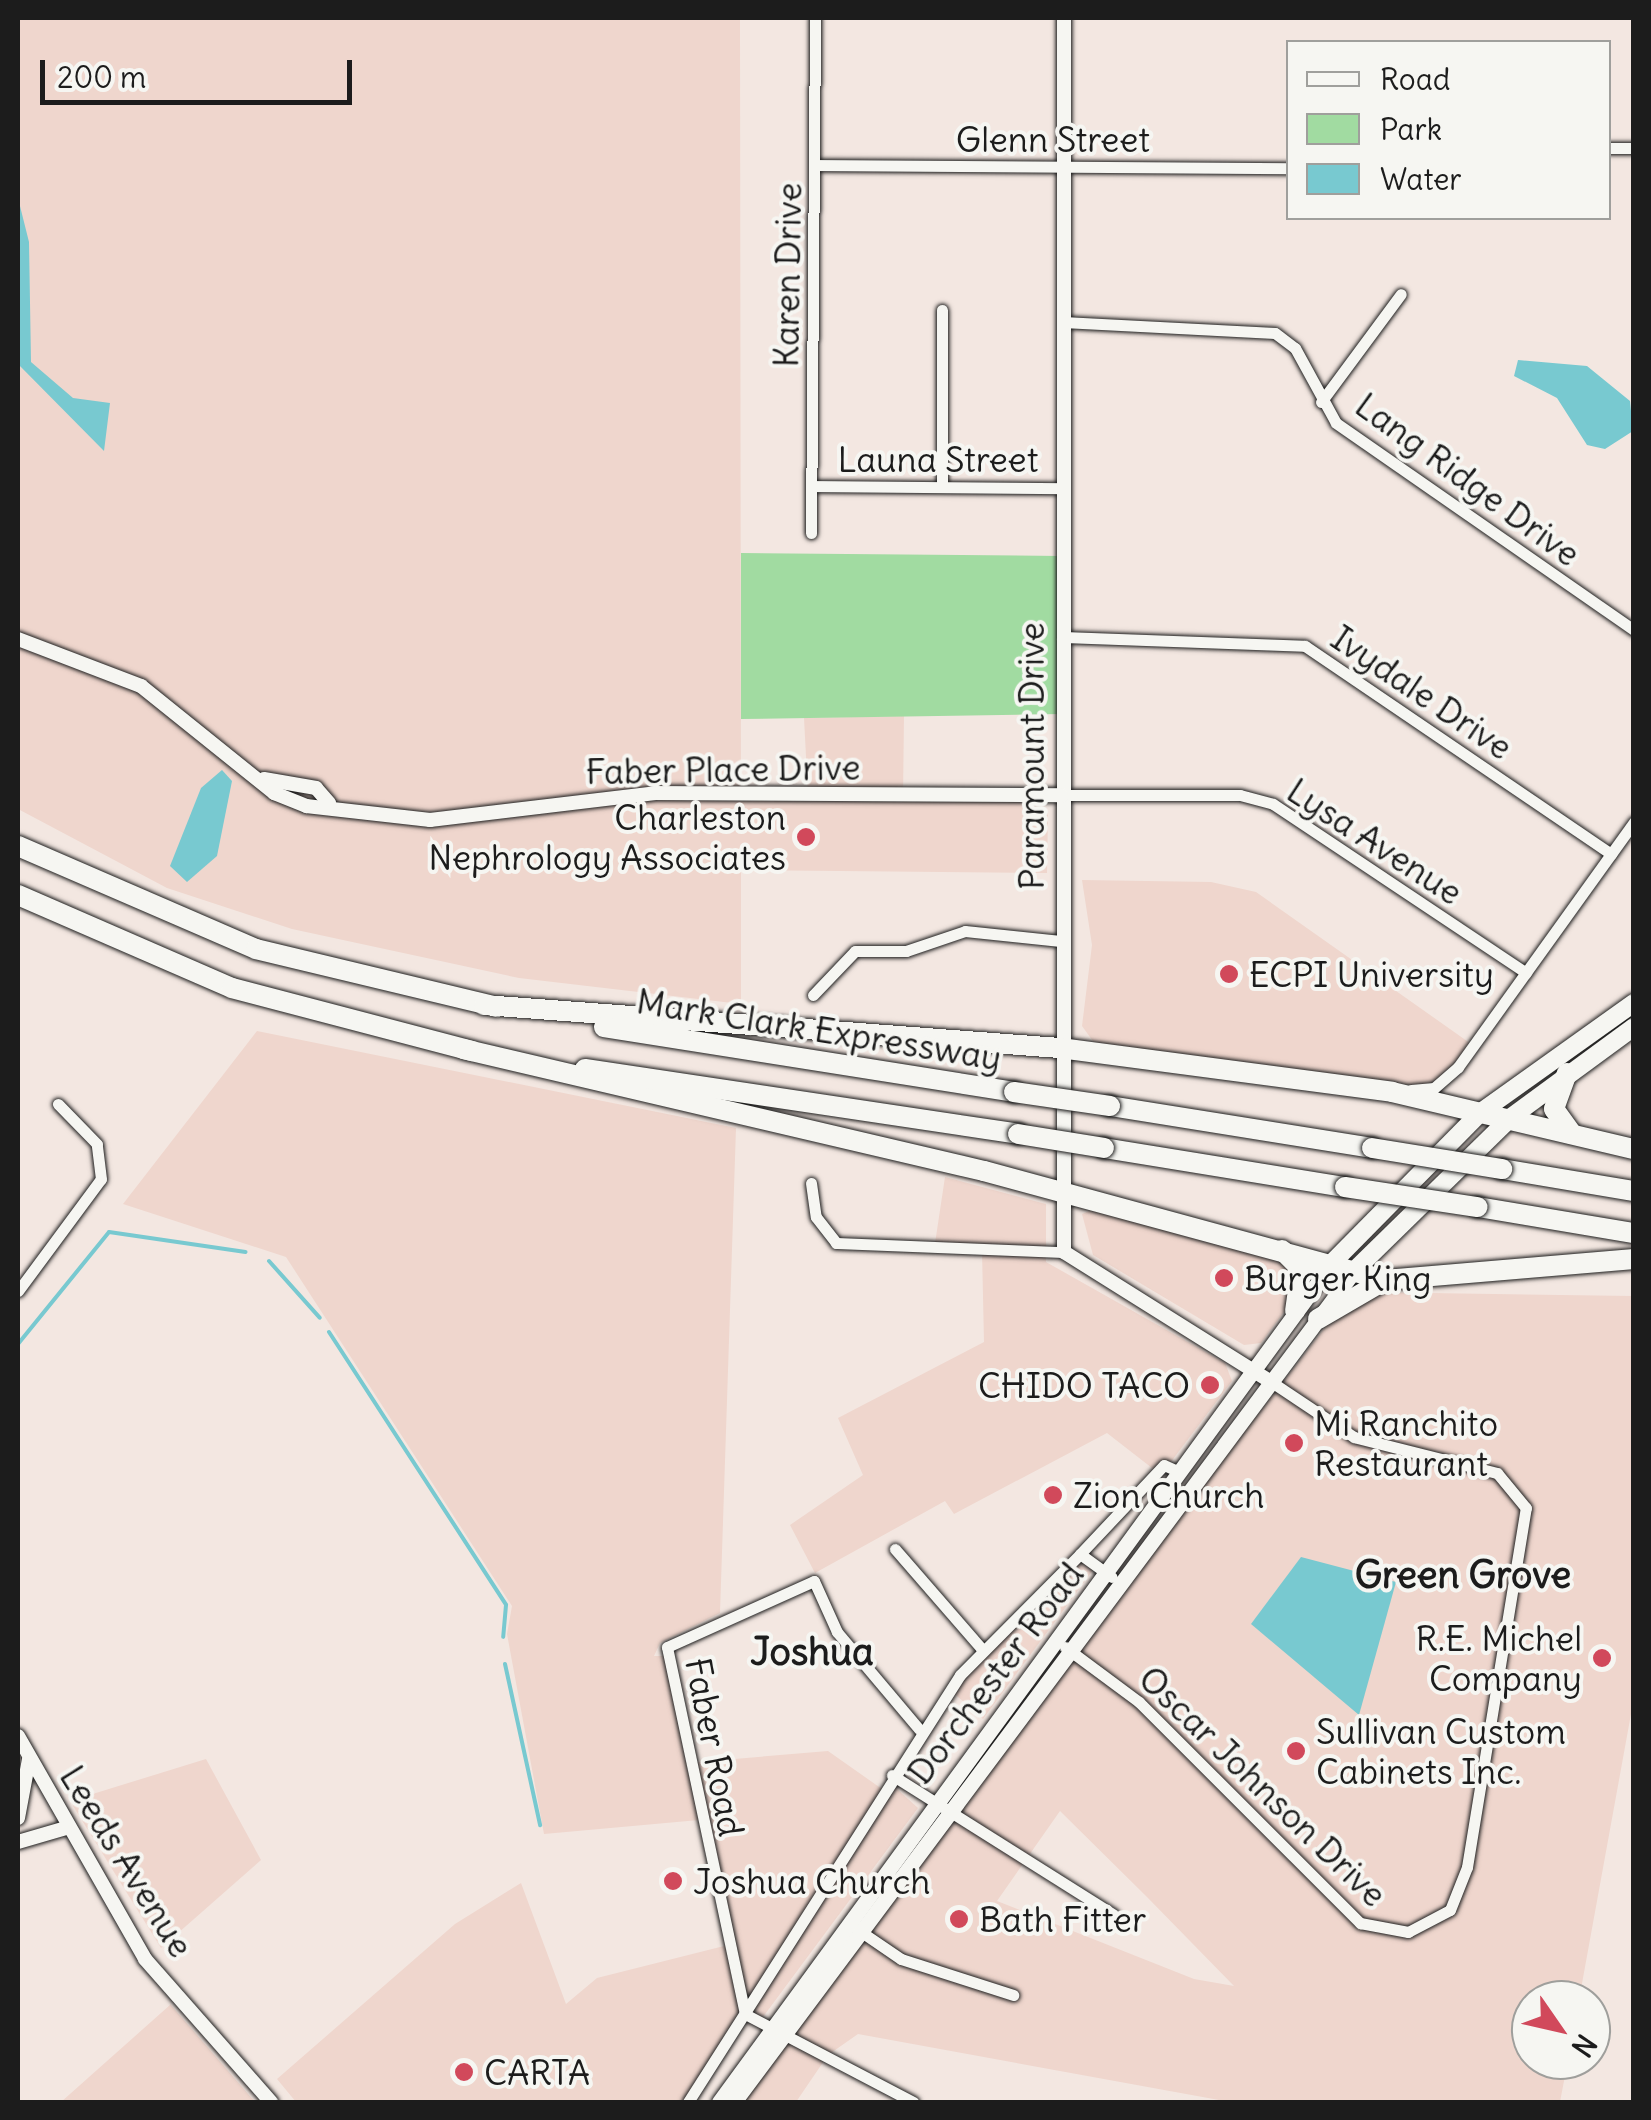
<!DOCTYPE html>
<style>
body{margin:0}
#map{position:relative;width:1651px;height:2120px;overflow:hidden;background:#f3e7e1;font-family:Delius,sans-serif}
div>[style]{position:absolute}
.built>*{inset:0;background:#efd6cd}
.green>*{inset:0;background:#a1dba1}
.water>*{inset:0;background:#78c9d0}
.stream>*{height:4px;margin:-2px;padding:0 2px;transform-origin:2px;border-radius:2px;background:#78c9d0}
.roads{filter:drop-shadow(0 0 2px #1c1c1c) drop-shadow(0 0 2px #1c1c1c)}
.minor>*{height:11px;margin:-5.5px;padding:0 5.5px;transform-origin:5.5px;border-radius:5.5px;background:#f6f6f2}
.tertiary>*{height:14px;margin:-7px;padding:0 7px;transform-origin:7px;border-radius:7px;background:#f6f6f2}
.secondary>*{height:15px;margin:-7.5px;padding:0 7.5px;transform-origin:7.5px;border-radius:7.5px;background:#f6f6f2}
.primary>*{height:18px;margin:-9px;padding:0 9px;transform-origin:9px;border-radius:9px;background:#f6f6f2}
.motorway>*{height:20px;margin:-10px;padding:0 10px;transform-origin:10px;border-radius:10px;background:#f6f6f2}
.bridges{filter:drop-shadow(0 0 2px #1c1c1c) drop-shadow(0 0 2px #1c1c1c)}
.motorway-bridge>*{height:20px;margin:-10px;padding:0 10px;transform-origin:10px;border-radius:10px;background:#f6f6f2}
.dots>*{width:28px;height:28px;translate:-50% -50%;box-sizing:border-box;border:5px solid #f6f6f2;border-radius:50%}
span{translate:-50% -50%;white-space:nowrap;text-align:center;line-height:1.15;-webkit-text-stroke:8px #f6f6f2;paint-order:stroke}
.street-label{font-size:35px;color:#1c1c1c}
.poi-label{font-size:35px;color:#1c1c1c}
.right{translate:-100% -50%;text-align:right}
.left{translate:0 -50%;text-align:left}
.neighbourhood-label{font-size:38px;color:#1c1c1c;font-weight:700}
.frame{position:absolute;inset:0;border:20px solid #1c1c1c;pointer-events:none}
.legend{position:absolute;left:1286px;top:40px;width:325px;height:180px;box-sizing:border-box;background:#f6f6f2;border:2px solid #9f9f9c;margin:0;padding:12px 18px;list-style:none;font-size:30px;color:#1c1c1c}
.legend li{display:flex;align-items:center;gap:20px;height:50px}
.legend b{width:50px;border:2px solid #9f9f9c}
.north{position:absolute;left:1511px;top:1980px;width:100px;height:100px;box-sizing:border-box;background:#f6f6f2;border:2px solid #9f9f9c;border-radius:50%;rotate:124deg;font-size:28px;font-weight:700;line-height:40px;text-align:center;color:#1c1c1c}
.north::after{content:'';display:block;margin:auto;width:35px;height:45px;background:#d1495b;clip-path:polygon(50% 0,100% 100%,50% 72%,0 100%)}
.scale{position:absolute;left:40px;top:60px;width:312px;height:45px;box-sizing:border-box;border:5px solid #1c1c1c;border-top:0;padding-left:12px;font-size:30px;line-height:35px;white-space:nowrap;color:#1c1c1c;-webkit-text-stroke:8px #f6f6f2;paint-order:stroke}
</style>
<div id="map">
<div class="built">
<div style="clip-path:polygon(18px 18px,740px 18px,741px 801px,1027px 802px,1048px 813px,1047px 873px,741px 870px,741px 1004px,519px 978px,292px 929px,167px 888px,18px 809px)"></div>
<div style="clip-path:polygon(904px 716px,903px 796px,808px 794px,804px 718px)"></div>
<div style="clip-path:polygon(1082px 880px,1211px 882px,1256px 892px,1474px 1046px,1434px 1088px,1095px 1044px,1082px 1026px,1092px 945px)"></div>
<div style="clip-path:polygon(257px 1031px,736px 1128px,720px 1613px,660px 1643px,654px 1656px,665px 1656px,687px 1763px,828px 1751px,882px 1789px,888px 1781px,918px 1808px,760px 2021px,745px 2014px,688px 2102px,296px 2102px,277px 2079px,455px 1924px,521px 1883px,566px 2004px,597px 1978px,728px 1945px,699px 1820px,544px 1834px,507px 1634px,512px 1606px,286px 1257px,123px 1204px)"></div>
<div style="clip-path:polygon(945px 1177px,1046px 1204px,1046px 1262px,1225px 1363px,1232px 1381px,1161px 1475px,1107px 1433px,954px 1514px,945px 1501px,815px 1573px,790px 1525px,863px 1475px,838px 1418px,984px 1342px,982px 1251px,934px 1250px)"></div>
<div style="clip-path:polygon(1096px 1208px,1274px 1258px,1295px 1272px,1292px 1301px,1261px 1343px,1244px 1345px,1093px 1255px,1082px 1214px)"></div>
<div style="clip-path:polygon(evenodd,1364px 1292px,1633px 1296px,1633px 1703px,1579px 2000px,1531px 2000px,1531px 2060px,1568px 2060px,1560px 2102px,1230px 2102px,858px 2034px,828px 2055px,796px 2102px,743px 2102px,1146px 1558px,1331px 1320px,1364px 1292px,1060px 1811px,1147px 1897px,1234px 1986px,1194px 1979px,997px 1901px,1060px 1811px)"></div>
<div style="clip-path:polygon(1080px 1554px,1096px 1566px,983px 1719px,949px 1689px)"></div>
<div style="clip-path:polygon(206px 1759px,261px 1860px,161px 1948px,70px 1801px)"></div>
<div style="clip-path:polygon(170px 2004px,255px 2102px,61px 2102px,170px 2005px)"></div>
</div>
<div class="green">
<div style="clip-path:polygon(741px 553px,1061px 556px,1061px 714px,741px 719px)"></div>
</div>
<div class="water">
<div style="clip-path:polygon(18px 198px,29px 242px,31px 362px,73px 398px,110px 403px,104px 451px,18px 364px)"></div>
<div style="clip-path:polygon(1518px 360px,1587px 366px,1630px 401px,1633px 431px,1605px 449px,1587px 445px,1557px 398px,1514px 376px)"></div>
<div style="clip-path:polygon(222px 770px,232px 781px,217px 856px,187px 882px,170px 866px,201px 788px)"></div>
<div style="clip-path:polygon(1301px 1557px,1396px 1582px,1359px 1715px,1251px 1624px)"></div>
</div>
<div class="stream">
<div style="left:269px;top:1261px;width:76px;rotate:48.2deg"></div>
<div style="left:329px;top:1332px;width:325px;rotate:57deg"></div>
<div style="left:506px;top:1605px;width:32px;rotate:95deg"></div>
<div style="left:18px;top:1344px;width:144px;rotate:-50.9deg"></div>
<div style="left:109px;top:1232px;width:138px;rotate:8.3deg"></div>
<div style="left:505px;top:1664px;width:165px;rotate:77.7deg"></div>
</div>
<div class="roads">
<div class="minor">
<div style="left:1608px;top:148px;width:26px"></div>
<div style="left:816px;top:165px;width:472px;rotate:0.4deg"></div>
<div style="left:942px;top:310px;width:176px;rotate:90deg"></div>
<div style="left:1063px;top:322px;width:212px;rotate:3deg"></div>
<div style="left:1275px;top:333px;width:25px;rotate:37deg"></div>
<div style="left:1295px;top:348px;width:85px;rotate:61.3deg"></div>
<div style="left:1336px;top:423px;width:363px;rotate:34.8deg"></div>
<div style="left:1321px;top:402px;width:134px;rotate:-53.5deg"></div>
<div style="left:813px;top:486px;width:249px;rotate:0.5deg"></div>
<div style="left:811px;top:533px;width:515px;rotate:-89.55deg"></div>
<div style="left:1062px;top:637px;width:243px;rotate:2.1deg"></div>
<div style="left:1305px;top:646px;width:370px;rotate:34.2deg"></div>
<div style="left:1061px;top:795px;width:179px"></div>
<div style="left:1240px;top:795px;width:34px;rotate:15deg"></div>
<div style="left:1273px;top:804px;width:304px;rotate:33.7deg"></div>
<div style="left:813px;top:995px;width:61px;rotate:-46.3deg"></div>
<div style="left:855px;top:951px;width:51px"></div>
<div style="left:906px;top:951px;width:62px;rotate:-18.7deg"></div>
<div style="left:965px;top:931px;width:96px;rotate:6deg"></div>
<div style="left:1411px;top:1090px;width:23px;rotate:-5deg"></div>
<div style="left:1434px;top:1088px;width:32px;rotate:-41deg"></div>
<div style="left:1458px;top:1067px;width:302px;rotate:-54.3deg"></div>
<div style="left:811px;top:1183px;width:34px;rotate:82deg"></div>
<div style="left:816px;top:1217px;width:33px;rotate:52deg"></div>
<div style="left:836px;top:1243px;width:228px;rotate:2.3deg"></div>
<div style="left:18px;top:1291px;width:139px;rotate:-53.5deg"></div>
<div style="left:101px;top:1179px;width:35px;rotate:-97deg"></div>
<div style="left:97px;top:1144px;width:56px;rotate:-134.3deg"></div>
<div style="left:895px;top:1549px;width:133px;rotate:49deg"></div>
<div style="left:1080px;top:1554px;width:122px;rotate:-46.7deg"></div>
<div style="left:1164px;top:1465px;width:17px;rotate:24deg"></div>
<div style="left:1065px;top:1647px;width:92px;rotate:36.6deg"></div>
<div style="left:1139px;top:1702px;width:313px;rotate:45deg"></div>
<div style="left:1360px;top:1923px;width:49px;rotate:10.6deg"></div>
<div style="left:1408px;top:1932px;width:47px;rotate:-27.6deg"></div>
<div style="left:1450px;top:1910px;width:46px;rotate:-68.4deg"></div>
<div style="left:1467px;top:1867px;width:364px;rotate:-80.7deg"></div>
<div style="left:1526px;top:1508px;width:45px;rotate:-129.6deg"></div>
<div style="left:1497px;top:1473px;width:147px;rotate:-165.9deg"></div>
<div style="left:1354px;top:1437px;width:101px;rotate:-146.3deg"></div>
<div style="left:892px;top:1775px;width:262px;rotate:32.2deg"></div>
<div style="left:857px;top:1929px;width:53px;rotate:34.3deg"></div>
<div style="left:901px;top:1959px;width:118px;rotate:17.8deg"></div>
<div style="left:745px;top:2014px;width:375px;rotate:-102deg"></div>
<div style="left:667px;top:1647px;width:161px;rotate:-24.2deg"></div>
<div style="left:814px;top:1581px;width:56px;rotate:65.7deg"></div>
<div style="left:837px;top:1632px;width:127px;rotate:49.8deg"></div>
<div style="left:745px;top:2014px;width:190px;rotate:27.6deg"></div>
<div style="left:688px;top:2102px;width:506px;rotate:-57.5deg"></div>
<div style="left:960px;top:1675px;width:170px;rotate:-45.2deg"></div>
<div style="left:1080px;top:1554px;width:39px;rotate:36deg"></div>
</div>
<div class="tertiary">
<div style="left:1064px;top:18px;width:1234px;rotate:90deg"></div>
<div style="left:1064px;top:1252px;width:243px;rotate:32.1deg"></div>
<div style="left:18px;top:639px;width:132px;rotate:20.9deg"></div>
<div style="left:141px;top:686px;width:171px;rotate:38.8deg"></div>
<div style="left:274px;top:793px;width:35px;rotate:22deg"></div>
<div style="left:306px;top:806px;width:125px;rotate:6.4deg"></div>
<div style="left:430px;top:820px;width:229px;rotate:-6.8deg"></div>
<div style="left:657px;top:793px;width:404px;rotate:0.3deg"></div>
<div style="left:264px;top:779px;width:53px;rotate:9.8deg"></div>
<div style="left:316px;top:788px;width:20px;rotate:49deg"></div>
<div style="left:18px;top:1736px;width:257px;rotate:60.3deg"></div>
<div style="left:145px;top:1959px;width:191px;rotate:48.6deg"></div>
<div style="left:18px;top:1818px;width:60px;rotate:-79.4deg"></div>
<div style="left:18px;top:1842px;width:50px;rotate:-16.3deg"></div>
</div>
<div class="secondary">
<div style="left:719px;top:2102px;width:1039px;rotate:-53.85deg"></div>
<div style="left:734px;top:2102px;width:1037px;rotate:-53.27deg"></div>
</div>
<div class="primary">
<div style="left:1332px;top:1263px;width:212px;rotate:-45.4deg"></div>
<div style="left:1481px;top:1112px;width:188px;rotate:-35.5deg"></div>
<div style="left:1354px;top:1271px;width:219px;rotate:-44.4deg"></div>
<div style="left:1510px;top:1118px;width:154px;rotate:-36.3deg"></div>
</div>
<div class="motorway">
<div style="left:18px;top:846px;width:259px;rotate:23.4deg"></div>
<div style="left:256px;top:949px;width:248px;rotate:13.5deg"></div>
<div style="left:18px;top:895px;width:233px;rotate:23.5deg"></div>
<div style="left:232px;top:988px;width:248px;rotate:14.7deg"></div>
<div style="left:484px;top:1005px;width:578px;rotate:4.27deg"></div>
<div style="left:1060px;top:1048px;width:335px;rotate:7.5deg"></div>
<div style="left:1392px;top:1092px;width:249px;rotate:13.3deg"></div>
<div style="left:604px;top:1027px;width:415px;rotate:9deg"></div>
<div style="left:463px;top:1049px;width:535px;rotate:13.18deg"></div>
<div style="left:984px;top:1171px;width:416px;rotate:15.2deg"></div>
<div style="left:1385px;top:1280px;width:250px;rotate:-4.8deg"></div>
<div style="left:585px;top:1069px;width:438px;rotate:8.5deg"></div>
<div style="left:1567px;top:1073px;width:38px;rotate:110deg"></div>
<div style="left:1554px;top:1109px;width:31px;rotate:54deg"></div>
<div style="left:1110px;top:1106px;width:265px;rotate:9.1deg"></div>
<div style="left:1104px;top:1148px;width:244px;rotate:9.2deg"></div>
<div style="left:1502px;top:1169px;width:134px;rotate:9.5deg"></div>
<div style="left:1478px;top:1207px;width:158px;rotate:9.5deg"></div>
<div style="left:1282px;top:1250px;width:27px;rotate:45deg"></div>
<div style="left:1301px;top:1269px;width:42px;rotate:98.1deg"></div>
<div style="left:1318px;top:1319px;width:78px;rotate:-30.2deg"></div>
</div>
</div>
<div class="bridges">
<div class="motorway-bridge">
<div style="left:1014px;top:1092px;width:97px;rotate:8.3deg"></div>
<div style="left:1018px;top:1134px;width:87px;rotate:9.2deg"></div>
<div style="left:1372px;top:1148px;width:132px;rotate:9.2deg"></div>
<div style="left:1345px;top:1187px;width:134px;rotate:8.6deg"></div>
</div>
</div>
<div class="dots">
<div style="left:806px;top:837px;background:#d1495b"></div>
<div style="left:1229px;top:974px;background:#d1495b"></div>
<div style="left:1224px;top:1278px;background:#d1495b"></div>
<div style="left:1210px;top:1385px;background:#d1495b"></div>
<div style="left:1294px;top:1443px;background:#d1495b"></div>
<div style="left:1053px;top:1495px;background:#d1495b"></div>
<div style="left:1602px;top:1658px;background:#d1495b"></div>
<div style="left:1296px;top:1751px;background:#d1495b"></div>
<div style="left:673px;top:1881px;background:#d1495b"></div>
<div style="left:959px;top:1919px;background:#d1495b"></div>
<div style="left:464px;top:2072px;background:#d1495b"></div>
</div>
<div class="street-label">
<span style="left:1053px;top:139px">Glenn Street</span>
<span style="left:787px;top:275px;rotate:-89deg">Karen Drive</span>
<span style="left:938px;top:459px">Launa Street</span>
<span style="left:1468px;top:479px;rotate:36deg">Lang Ridge Drive</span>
<span style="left:1422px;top:692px;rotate:34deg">Ivydale Drive</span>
<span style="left:1031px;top:756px;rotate:-90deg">Paramount Drive</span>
<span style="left:723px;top:769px;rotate:-1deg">Faber Place Drive</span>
<span style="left:1375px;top:841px;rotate:33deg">Lysa Avenue</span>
<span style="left:819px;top:1029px;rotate:9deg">Mark Clark Expressway</span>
<span style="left:995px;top:1673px;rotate:-53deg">Dorchester Road</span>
<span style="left:715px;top:1747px;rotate:79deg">Faber Road</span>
<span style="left:1263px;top:1786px;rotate:44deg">Oscar Johnson Drive</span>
<span style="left:127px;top:1861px;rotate:58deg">Leeds Avenue</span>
</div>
<div class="poi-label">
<span class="right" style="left:786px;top:837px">Charleston<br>Nephrology Associates</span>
<span class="left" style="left:1249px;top:974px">ECPI University</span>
<span class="left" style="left:1244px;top:1278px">Burger King</span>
<span class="right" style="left:1190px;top:1385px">CHIDO TACO</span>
<span class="left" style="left:1314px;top:1443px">Mi Ranchito<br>Restaurant</span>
<span class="left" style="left:1073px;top:1495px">Zion Church</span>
<span class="right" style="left:1582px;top:1658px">R.E. Michel<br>Company</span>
<span class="left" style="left:1316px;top:1751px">Sullivan Custom<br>Cabinets Inc.</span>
<span class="left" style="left:693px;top:1881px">Joshua Church</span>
<span class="left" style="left:979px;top:1919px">Bath Fitter</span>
<span class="left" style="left:484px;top:2072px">CARTA</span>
</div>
<div class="neighbourhood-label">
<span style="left:1463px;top:1575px">Green Grove</span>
<span style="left:812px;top:1652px">Joshua</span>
</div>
<div class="frame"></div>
<ul class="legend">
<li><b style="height:12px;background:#f6f6f2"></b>Road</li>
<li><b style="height:28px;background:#a1dba1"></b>Park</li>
<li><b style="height:28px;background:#78c9d0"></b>Water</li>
</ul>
<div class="north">N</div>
<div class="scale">200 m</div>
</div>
